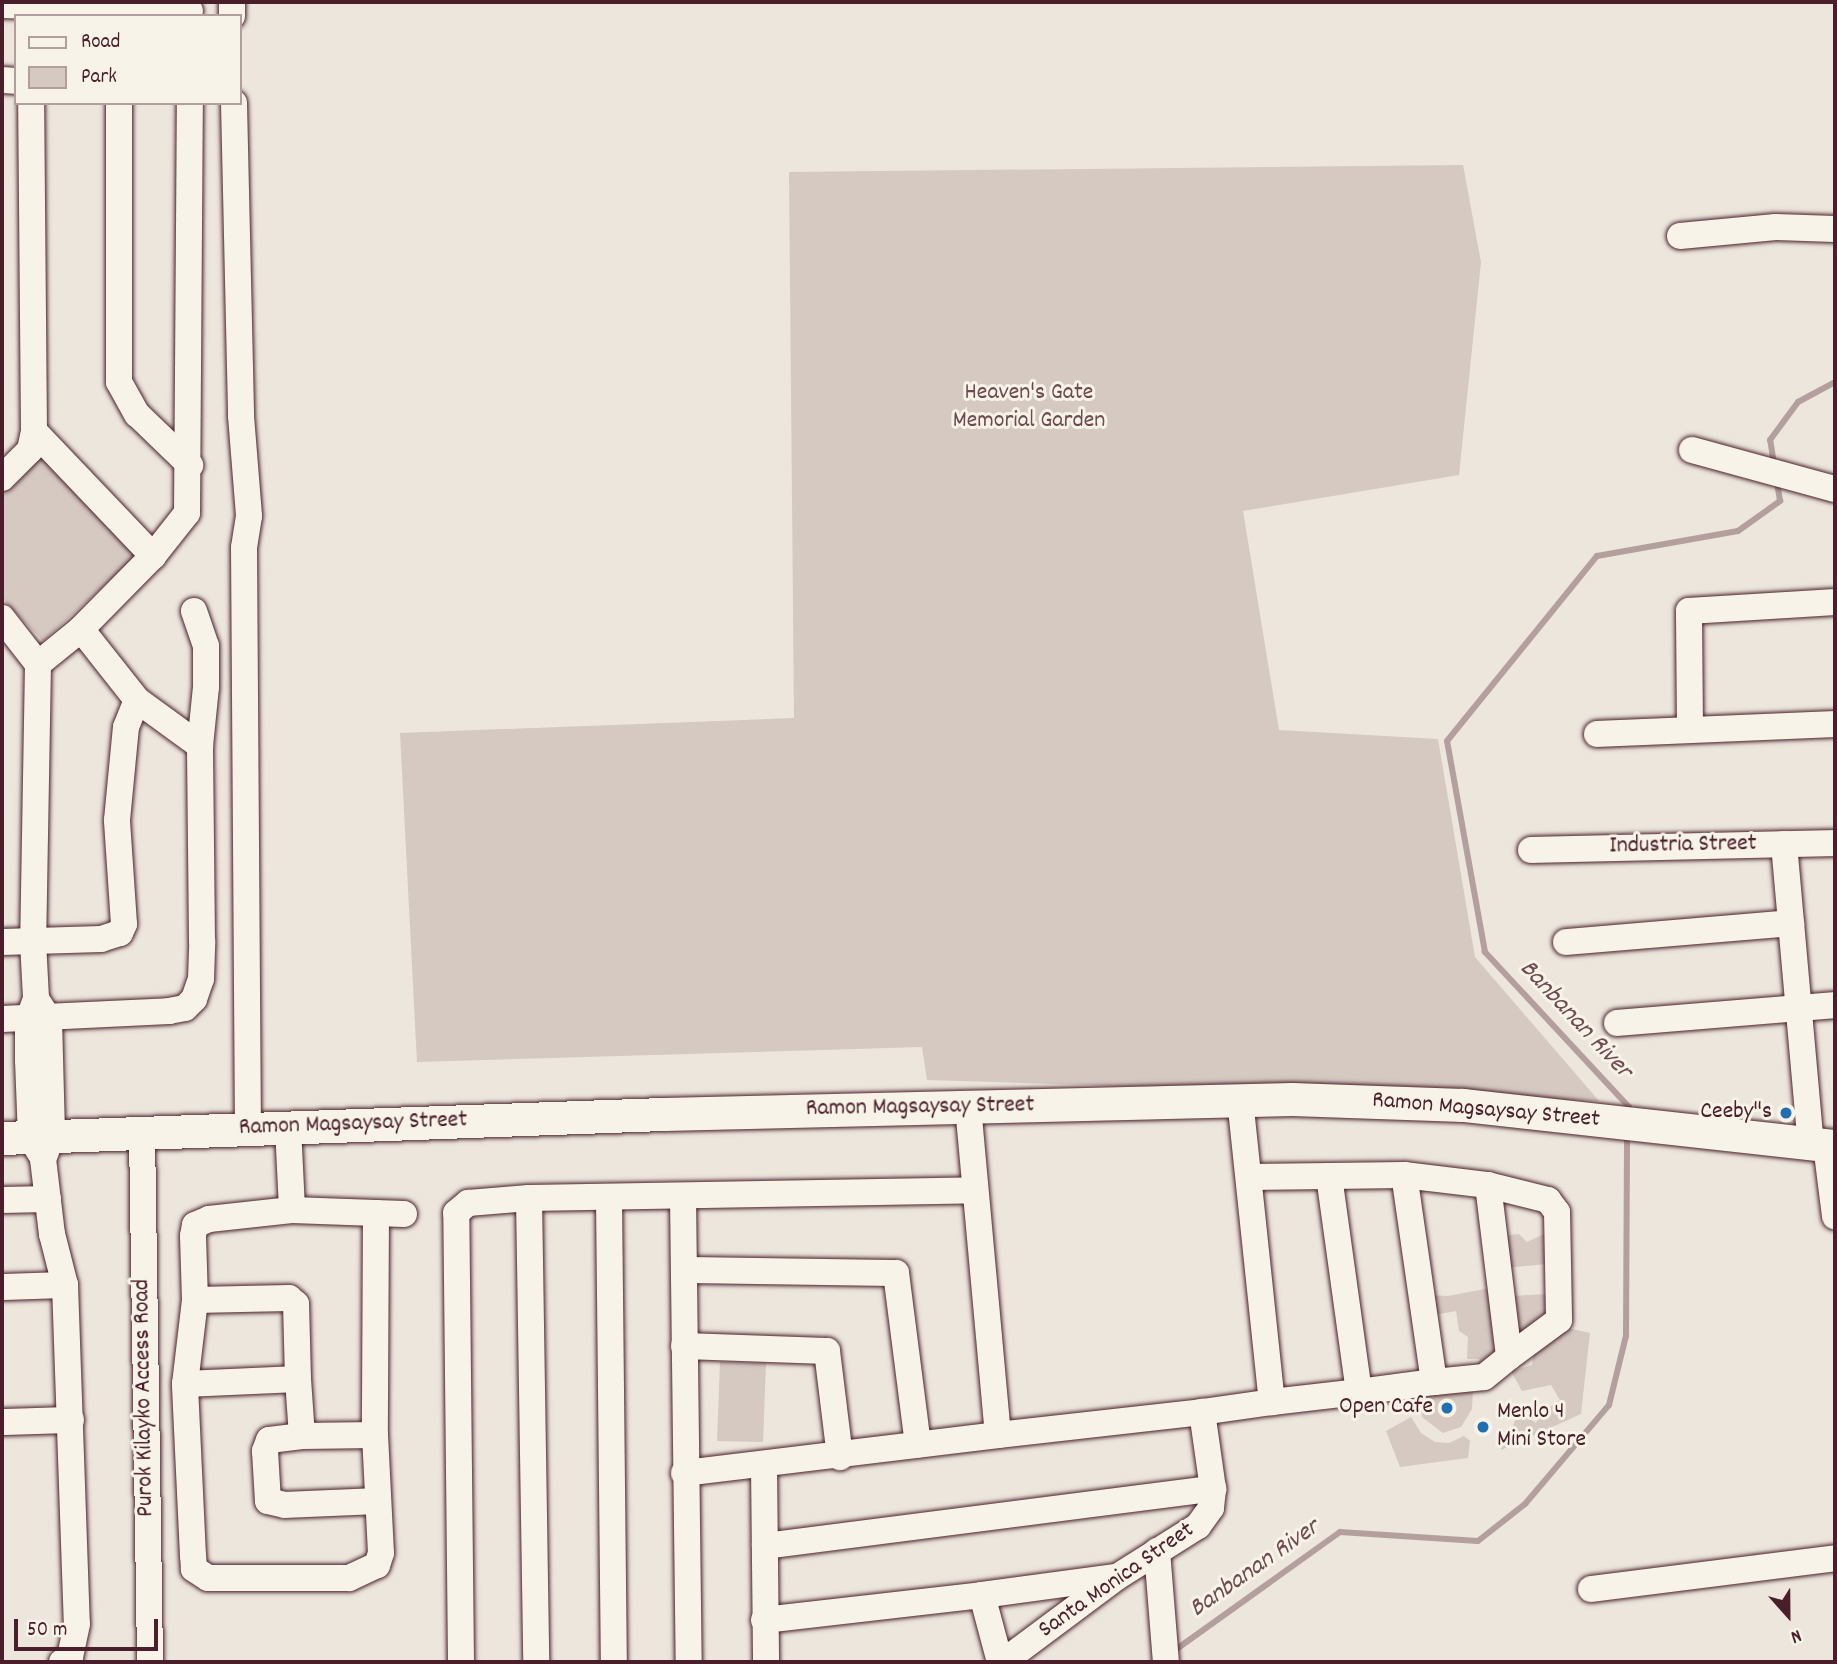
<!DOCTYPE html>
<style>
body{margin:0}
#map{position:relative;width:1837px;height:1664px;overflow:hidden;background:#ece6dd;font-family:Dekko,sans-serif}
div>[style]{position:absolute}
.green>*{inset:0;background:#d5c9c2}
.stream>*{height:6px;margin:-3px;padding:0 3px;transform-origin:3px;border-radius:3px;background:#b39f9d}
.roads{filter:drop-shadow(0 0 2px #4a1f2b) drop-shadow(0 0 2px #4a1f2b)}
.minor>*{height:26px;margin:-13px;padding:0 13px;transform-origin:13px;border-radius:13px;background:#f7f3e8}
.major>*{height:33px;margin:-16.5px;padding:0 16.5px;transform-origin:16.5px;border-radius:16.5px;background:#f7f3e8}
.dots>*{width:19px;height:19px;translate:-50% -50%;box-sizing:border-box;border:4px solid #f7f3e8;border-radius:50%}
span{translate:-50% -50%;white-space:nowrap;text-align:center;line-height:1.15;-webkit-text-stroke:6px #f7f3e8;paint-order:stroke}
.park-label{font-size:24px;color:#6d4a51}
.street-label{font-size:24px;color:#4a1f2b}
.poi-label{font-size:24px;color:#4a1f2b}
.right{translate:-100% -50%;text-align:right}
.left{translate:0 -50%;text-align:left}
.water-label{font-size:26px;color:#6f4c53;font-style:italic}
.frame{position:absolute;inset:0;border:4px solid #4a1f2b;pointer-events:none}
.legend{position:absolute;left:14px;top:14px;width:228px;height:91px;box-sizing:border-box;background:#f7f3e8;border:2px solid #b29e9c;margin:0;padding:9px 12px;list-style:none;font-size:21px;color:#4a1f2b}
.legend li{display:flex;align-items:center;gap:14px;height:35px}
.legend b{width:35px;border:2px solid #b29e9c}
.north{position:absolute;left:1753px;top:1580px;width:70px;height:70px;-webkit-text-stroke:5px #f7f3e8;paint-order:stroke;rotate:159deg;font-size:19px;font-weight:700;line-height:28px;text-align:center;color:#4a1f2b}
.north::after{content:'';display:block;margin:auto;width:24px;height:32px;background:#4a1f2b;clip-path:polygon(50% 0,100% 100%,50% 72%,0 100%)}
.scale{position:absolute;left:14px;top:1619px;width:144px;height:32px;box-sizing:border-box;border:4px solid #4a1f2b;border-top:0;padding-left:9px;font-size:21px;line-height:24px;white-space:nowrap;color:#4a1f2b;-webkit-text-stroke:5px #f7f3e8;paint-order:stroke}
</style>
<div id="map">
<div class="green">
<div style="clip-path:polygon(1463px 165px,1481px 262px,1459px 475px,1243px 511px,1279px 730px,1438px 739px,1475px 957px,1599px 1101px,927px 1080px,922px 1047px,417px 1062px,400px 733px,794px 718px,789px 172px)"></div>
<div style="clip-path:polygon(47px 448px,143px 550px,43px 641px,2px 598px,2px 494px)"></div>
<div style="clip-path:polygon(1546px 1233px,1556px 1320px,1511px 1342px,1512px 1296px,1548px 1294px,1546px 1264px,1505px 1268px,1504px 1244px,1509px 1235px,1519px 1234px,1527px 1242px)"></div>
<div style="clip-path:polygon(1490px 1288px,1506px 1356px,1477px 1369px,1480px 1359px,1467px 1359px,1468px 1337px,1459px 1331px,1456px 1311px,1429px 1316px,1429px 1295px,1448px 1296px)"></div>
<div style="clip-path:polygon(1568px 1328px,1590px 1333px,1581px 1414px,1501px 1450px,1500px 1433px,1510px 1434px,1519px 1410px,1536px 1423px,1541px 1413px,1560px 1400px,1551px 1385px,1522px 1391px,1511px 1371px,1532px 1365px,1534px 1351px)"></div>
<div style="clip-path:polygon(720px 1362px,766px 1363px,763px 1442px,717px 1441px)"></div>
<div style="clip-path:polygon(1473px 1389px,1472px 1409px,1461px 1427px,1443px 1433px,1422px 1417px,1419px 1391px)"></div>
<div style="clip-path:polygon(1411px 1417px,1421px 1433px,1435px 1442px,1449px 1443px,1464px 1436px,1470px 1441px,1468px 1458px,1400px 1467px,1386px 1431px)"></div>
</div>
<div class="stream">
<div style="left:1774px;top:464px;width:24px;rotate:-99deg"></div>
<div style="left:1770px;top:440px;width:47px;rotate:-53.6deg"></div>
<div style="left:1798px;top:402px;width:42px;rotate:-28.4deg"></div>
<div style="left:1629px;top:1113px;width:6px;rotate:-90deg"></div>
<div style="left:1629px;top:1107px;width:212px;rotate:-132.9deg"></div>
<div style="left:1485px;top:952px;width:214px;rotate:-100.2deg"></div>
<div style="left:1447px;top:741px;width:238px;rotate:-51deg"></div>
<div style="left:1597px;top:556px;width:143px;rotate:-10.1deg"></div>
<div style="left:1738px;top:531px;width:52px;rotate:-35.5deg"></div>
<div style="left:1780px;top:501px;width:20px;rotate:-99deg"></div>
<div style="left:1171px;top:1653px;width:208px;rotate:-35.6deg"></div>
<div style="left:1340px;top:1532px;width:138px;rotate:3.7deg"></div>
<div style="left:1478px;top:1541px;width:60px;rotate:-38.2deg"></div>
<div style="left:1525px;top:1504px;width:130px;rotate:-49.7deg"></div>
<div style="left:1609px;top:1405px;width:71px;rotate:-76.2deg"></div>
<div style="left:1626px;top:1336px;width:202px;rotate:-89.7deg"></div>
</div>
<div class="roads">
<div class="minor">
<div style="left:232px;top:2px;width:14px;rotate:90deg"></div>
<div style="left:2px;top:5px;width:188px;rotate:1.8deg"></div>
<div style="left:2px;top:80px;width:14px;rotate:4deg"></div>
<div style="left:119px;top:103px;width:279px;rotate:90deg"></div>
<div style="left:119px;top:382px;width:37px;rotate:61deg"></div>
<div style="left:137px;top:414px;width:74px;rotate:43.9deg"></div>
<div style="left:234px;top:103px;width:313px;rotate:88.7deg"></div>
<div style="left:241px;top:416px;width:100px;rotate:85.4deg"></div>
<div style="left:249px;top:516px;width:32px;rotate:99deg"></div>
<div style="left:244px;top:548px;width:581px;rotate:89.61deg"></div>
<div style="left:1680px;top:236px;width:96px;rotate:-5.4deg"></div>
<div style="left:1776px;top:227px;width:59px;rotate:1.9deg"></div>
<div style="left:34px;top:431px;width:173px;rotate:46.4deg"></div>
<div style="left:1692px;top:450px;width:148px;rotate:15.3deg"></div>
<div style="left:2px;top:478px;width:40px;rotate:-45deg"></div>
<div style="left:30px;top:450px;width:19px;rotate:-78deg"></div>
<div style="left:34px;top:431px;width:328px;rotate:-90.5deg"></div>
<div style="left:2px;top:618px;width:58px;rotate:52deg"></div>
<div style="left:38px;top:664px;width:277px;rotate:91deg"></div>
<div style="left:33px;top:941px;width:58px;rotate:87deg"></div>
<div style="left:36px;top:999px;width:22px;rotate:111deg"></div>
<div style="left:28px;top:1020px;width:40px;rotate:90deg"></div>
<div style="left:28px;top:1060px;width:78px;rotate:87.8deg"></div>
<div style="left:31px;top:1138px;width:17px;rotate:59deg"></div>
<div style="left:81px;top:629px;width:90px;rotate:51.7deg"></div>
<div style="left:137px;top:700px;width:78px;rotate:36.1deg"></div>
<div style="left:38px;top:664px;width:55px;rotate:-39.1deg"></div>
<div style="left:81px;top:629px;width:103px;rotate:-45.4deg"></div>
<div style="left:153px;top:556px;width:55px;rotate:-51.7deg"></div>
<div style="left:187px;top:513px;width:410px;rotate:-89.6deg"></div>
<div style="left:1690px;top:730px;width:119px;rotate:-90.5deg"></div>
<div style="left:1689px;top:611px;width:146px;rotate:-3.5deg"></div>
<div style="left:1597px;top:734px;width:238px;rotate:-2.4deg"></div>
<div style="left:1784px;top:844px;width:301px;rotate:84.9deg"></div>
<div style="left:1531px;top:850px;width:304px;rotate:-1.3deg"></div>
<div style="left:2px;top:942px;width:99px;rotate:-1.7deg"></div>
<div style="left:101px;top:939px;width:20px;rotate:-18deg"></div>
<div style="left:120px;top:933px;width:10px;rotate:-66deg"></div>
<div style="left:124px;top:924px;width:104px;rotate:-93.9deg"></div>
<div style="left:117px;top:820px;width:93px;rotate:-84.5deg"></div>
<div style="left:126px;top:727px;width:29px;rotate:-68deg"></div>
<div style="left:1566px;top:942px;width:226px;rotate:-4.8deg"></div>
<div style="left:36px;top:999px;width:24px;rotate:57deg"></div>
<div style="left:49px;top:1019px;width:117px;rotate:88.5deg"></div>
<div style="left:52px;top:1136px;width:25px;rotate:111deg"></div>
<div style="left:43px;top:1159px;width:76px;rotate:83.2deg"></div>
<div style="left:52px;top:1234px;width:53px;rotate:75.7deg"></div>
<div style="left:65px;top:1285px;width:339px;rotate:88deg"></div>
<div style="left:77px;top:1624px;width:35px;rotate:102deg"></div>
<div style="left:70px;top:1658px;width:9px;rotate:153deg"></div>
<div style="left:2px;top:1019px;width:167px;rotate:-2.7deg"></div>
<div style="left:169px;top:1011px;width:16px;rotate:-11deg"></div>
<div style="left:185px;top:1008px;width:13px;rotate:-45deg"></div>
<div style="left:194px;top:999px;width:21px;rotate:-71deg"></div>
<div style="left:201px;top:979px;width:38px;rotate:-88deg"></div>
<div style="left:202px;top:941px;width:195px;rotate:-90.6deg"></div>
<div style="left:200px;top:746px;width:59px;rotate:-84.2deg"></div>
<div style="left:206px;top:687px;width:41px;rotate:-90deg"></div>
<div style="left:206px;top:646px;width:37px;rotate:-109deg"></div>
<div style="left:1617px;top:1023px;width:219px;rotate:-4.7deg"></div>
<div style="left:1240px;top:1099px;width:305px;rotate:84deg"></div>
<div style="left:968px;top:1106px;width:330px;rotate:84.8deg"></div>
<div style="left:998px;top:1435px;width:205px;rotate:-6.4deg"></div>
<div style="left:1202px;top:1412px;width:71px;rotate:-8.1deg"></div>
<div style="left:1272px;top:1402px;width:88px;rotate:-6.6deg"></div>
<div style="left:1359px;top:1392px;width:76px;rotate:-7.6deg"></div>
<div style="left:1434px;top:1382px;width:209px;rotate:-98.2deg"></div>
<div style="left:1404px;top:1175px;width:75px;rotate:179.2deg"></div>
<div style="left:1329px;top:1176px;width:218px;rotate:82.1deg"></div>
<div style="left:288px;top:1127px;width:83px;rotate:87.2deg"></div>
<div style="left:142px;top:1133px;width:529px;rotate:89.13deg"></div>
<div style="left:1826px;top:1145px;width:72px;rotate:82.8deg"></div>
<div style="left:1404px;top:1175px;width:85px;rotate:6.8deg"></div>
<div style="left:1488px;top:1185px;width:173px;rotate:83deg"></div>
<div style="left:1509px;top:1357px;width:32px;rotate:141deg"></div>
<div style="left:1484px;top:1377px;width:50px;rotate:174.3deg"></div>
<div style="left:1250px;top:1177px;width:79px;rotate:-0.7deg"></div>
<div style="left:1488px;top:1185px;width:62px;rotate:14deg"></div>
<div style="left:1548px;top:1200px;width:15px;rotate:53deg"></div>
<div style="left:1557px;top:1212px;width:108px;rotate:88.9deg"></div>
<div style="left:1559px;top:1320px;width:62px;rotate:143.5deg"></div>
<div style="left:683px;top:1196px;width:466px;rotate:89.3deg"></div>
<div style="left:529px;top:1198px;width:464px;rotate:89.1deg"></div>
<div style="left:609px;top:1199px;width:463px;rotate:89.4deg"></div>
<div style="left:2px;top:1200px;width:46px;rotate:-1.2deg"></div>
<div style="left:292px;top:1210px;width:84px;rotate:2deg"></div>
<div style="left:376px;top:1213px;width:222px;rotate:90.3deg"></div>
<div style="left:375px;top:1435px;width:118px;rotate:87.1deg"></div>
<div style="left:381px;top:1553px;width:13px;rotate:108deg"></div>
<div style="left:377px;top:1565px;width:31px;rotate:155deg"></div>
<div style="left:349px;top:1578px;width:141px;rotate:180deg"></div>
<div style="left:208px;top:1578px;width:17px;rotate:-147deg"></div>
<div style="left:194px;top:1569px;width:13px;rotate:-94deg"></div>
<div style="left:193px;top:1556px;width:172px;rotate:-92.7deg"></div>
<div style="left:185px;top:1384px;width:85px;rotate:-83.2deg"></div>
<div style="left:195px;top:1300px;width:64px;rotate:-91.8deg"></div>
<div style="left:193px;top:1236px;width:11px;rotate:-80deg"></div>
<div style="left:195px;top:1225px;width:15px;rotate:-23deg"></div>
<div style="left:209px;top:1219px;width:83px;rotate:-6.2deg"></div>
<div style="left:376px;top:1213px;width:28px;rotate:2deg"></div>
<div style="left:685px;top:1270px;width:211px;rotate:0.8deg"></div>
<div style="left:896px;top:1273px;width:173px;rotate:82.7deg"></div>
<div style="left:2px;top:1287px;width:63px;rotate:-1.8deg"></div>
<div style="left:684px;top:1346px;width:143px;rotate:2deg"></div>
<div style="left:827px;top:1351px;width:107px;rotate:83deg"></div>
<div style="left:298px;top:1379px;width:57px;rotate:86deg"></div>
<div style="left:302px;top:1436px;width:73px;rotate:-0.8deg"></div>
<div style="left:185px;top:1384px;width:113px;rotate:-2.5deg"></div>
<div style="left:298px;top:1379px;width:75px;rotate:-91.5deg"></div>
<div style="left:296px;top:1304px;width:9px;rotate:-139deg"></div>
<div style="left:289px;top:1298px;width:94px;rotate:178.8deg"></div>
<div style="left:2px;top:1422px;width:69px;rotate:-1.7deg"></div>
<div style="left:302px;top:1436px;width:33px;rotate:173deg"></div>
<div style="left:269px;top:1440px;width:12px;rotate:110deg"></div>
<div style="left:265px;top:1451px;width:50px;rotate:86.6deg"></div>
<div style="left:268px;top:1501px;width:17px;rotate:13deg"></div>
<div style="left:285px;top:1505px;width:92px;rotate:-2.5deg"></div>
<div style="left:764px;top:1465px;width:197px;rotate:89.4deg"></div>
<div style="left:684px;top:1473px;width:316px;rotate:-6.9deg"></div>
<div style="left:765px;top:1546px;width:452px;rotate:-7.3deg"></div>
<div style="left:1213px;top:1489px;width:78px;rotate:-98.1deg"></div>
<div style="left:1157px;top:1551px;width:111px;rotate:85.4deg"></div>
<div style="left:1591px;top:1589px;width:246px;rotate:-7.2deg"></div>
<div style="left:982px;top:1595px;width:135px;rotate:-7.7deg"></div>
<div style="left:764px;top:1620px;width:219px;rotate:-6.5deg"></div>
<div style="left:982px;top:1595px;width:69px;rotate:75deg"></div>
<div style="left:461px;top:1662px;width:449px;rotate:-90.6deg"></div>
<div style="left:456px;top:1213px;width:16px;rotate:-40deg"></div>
<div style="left:468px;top:1203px;width:61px;rotate:-4.7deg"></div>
<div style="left:529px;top:1198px;width:445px;rotate:-1deg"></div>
<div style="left:1003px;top:1662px;width:142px;rotate:-36.7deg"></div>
<div style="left:1117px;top:1577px;width:96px;rotate:-32.2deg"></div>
<div style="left:1198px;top:1526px;width:22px;rotate:-54deg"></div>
<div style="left:1211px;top:1508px;width:19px;rotate:-84deg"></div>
</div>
<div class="major">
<div style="left:2px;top:1138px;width:662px;rotate:-2.08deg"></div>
<div style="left:664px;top:1114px;width:628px;rotate:-1.37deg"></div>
<div style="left:1292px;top:1099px;width:171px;rotate:2deg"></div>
<div style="left:1463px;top:1105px;width:374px;rotate:6.3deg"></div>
</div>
</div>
<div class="dots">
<div style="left:1786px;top:1113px;background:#1f6fb2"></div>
<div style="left:1447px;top:1408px;background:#1f6fb2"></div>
<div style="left:1483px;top:1427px;background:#1f6fb2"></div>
</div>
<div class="park-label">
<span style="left:1029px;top:408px">Heaven's Gate<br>Memorial Garden</span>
</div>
<div class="street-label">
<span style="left:1683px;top:846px;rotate:-1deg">Industria Street</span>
<span style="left:920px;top:1108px;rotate:-1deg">Ramon Magsaysay Street</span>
<span style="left:1486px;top:1111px;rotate:5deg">Ramon Magsaysay Street</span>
<span style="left:353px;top:1125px;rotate:-2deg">Ramon Magsaysay Street</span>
<span style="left:145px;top:1398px;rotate:-91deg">Purok Kilayko Access Road</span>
<span style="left:1117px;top:1581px;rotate:-35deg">Santa Monica Street</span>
</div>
<div class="poi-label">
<span class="right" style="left:1772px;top:1113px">Ceeby"s</span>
<span class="right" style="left:1433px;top:1408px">Open Cafe</span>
<span class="left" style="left:1497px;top:1427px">Menlo 4<br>Mini Store</span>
</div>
<div class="water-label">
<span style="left:1575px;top:1020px;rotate:47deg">Banbanan River</span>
<span style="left:1255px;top:1569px;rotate:-35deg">Banbanan River</span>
</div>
<div class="frame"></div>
<ul class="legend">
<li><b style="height:9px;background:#f7f3e8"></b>Road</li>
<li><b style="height:19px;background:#d5c9c2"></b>Park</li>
</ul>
<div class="north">N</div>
<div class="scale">50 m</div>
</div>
